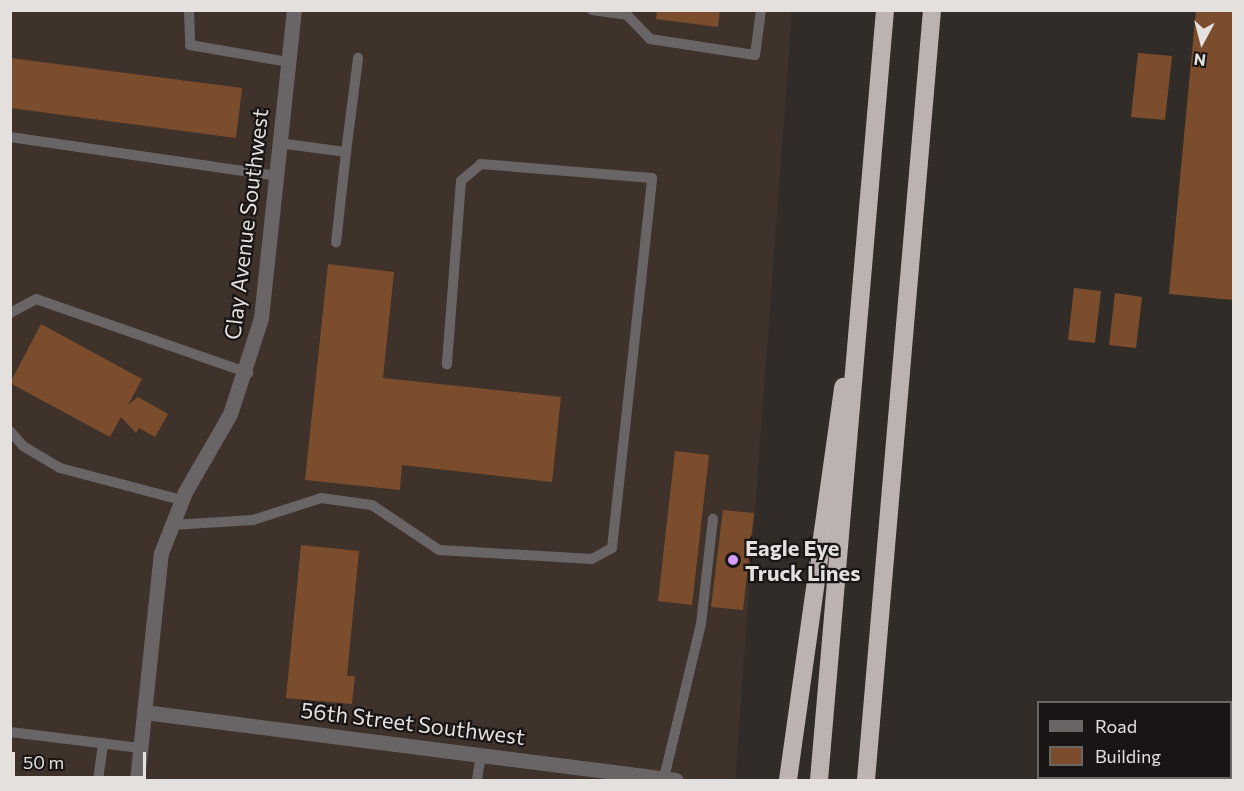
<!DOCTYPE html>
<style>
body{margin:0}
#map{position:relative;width:1244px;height:791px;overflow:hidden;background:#322c29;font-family:Commissioner,sans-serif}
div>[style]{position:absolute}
.built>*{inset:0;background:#3e322b}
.building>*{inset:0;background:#7c4d2c}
.service>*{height:10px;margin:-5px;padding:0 5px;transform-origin:5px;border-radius:5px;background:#696566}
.minor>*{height:15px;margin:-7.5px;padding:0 7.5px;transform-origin:7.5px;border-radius:7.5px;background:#696566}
.motorway>*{height:18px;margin:-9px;padding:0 9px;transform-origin:9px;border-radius:9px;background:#bcb2b2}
.dots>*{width:16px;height:16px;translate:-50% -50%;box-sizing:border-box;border:3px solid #181514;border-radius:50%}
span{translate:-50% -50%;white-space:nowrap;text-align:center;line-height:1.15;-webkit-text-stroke:4.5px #181514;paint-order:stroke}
.street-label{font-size:22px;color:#e4e0de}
.poi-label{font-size:22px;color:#e4e0de;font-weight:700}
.left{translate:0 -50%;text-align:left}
.frame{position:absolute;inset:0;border:12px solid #e4e0de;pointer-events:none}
.legend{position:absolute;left:1037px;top:701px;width:195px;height:78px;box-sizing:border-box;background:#181514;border:2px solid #6a6665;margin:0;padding:8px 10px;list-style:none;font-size:18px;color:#e4e0de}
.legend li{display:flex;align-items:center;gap:12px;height:30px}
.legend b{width:30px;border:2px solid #6a6665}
.north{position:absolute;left:1172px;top:12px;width:60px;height:60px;-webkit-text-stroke:4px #181514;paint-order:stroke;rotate:187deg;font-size:16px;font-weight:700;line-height:24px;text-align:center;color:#e4e0de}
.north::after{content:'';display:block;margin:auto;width:21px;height:27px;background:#e4e0de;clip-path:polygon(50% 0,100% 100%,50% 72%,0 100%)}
.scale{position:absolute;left:12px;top:752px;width:134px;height:27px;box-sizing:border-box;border:3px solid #e4e0de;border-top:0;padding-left:8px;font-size:18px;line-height:21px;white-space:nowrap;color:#e4e0de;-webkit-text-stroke:4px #181514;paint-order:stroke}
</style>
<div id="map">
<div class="built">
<div style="clip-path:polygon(10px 11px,792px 11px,735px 780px,11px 780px)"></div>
</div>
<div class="building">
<div style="clip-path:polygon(657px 10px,720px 10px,718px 27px,656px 19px)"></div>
<div style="clip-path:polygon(1196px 10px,1234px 10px,1234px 300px,1169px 294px)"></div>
<div style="clip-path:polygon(1138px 53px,1172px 56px,1165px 120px,1131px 117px)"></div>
<div style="clip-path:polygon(10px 58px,242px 88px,236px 138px,10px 108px)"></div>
<div style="clip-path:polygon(328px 264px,394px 272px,383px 378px,561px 397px,552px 482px,402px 465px,400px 490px,305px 480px)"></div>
<div style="clip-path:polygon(1074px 288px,1101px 291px,1095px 343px,1068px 340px)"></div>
<div style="clip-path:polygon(1115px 293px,1142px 297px,1136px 348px,1109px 345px)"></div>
<div style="clip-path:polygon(41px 324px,142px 379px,128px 405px,138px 397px,168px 414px,155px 437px,139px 428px,136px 433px,121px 417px,110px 437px,10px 383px)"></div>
<div style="clip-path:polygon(675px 451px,709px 455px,692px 605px,658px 601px)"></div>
<div style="clip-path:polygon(723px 510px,754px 513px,743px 610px,711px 607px)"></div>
<div style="clip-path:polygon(301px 545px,359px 551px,347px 676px,355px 676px,352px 704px,286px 698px)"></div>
</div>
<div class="service">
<div style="left:189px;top:10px;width:35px;rotate:88deg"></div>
<div style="left:190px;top:45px;width:99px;rotate:9.8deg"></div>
<div style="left:592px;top:10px;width:35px;rotate:8deg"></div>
<div style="left:627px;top:15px;width:33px;rotate:46deg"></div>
<div style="left:650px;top:39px;width:106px;rotate:8.7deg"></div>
<div style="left:755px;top:55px;width:45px;rotate:-82.4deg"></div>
<div style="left:10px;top:137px;width:271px;rotate:8.3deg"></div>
<div style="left:279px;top:143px;width:68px;rotate:7.7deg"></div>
<div style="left:346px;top:152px;width:91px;rotate:96.3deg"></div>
<div style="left:346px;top:152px;width:95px;rotate:-82.7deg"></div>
<div style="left:10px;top:313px;width:30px;rotate:-28deg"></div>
<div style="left:36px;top:299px;width:225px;rotate:19.2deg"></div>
<div style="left:10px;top:431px;width:20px;rotate:49deg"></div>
<div style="left:23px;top:446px;width:43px;rotate:30.7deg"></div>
<div style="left:60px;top:468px;width:125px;rotate:14.8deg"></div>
<div style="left:172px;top:525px;width:81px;rotate:-3.5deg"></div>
<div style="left:253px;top:520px;width:71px;rotate:-17.9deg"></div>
<div style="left:321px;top:498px;width:51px;rotate:7.8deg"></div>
<div style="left:372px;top:505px;width:81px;rotate:33.9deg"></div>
<div style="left:439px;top:550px;width:153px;rotate:3.4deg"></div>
<div style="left:592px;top:559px;width:23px;rotate:-29deg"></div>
<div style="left:612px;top:548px;width:372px;rotate:-83.8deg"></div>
<div style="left:652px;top:178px;width:172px;rotate:-175.3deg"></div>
<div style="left:481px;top:164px;width:26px;rotate:140deg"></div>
<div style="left:461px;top:181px;width:184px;rotate:94.4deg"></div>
<div style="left:10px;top:732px;width:131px;rotate:7deg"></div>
<div style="left:664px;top:778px;width:158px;rotate:-76.5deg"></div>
<div style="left:701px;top:624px;width:106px;rotate:-83.5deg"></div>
<div style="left:98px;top:780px;width:37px;rotate:-82deg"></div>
<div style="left:477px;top:780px;width:25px;rotate:-81deg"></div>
</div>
<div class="minor">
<div style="left:144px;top:712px;width:536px;rotate:7.28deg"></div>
<div style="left:137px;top:780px;width:228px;rotate:-84deg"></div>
<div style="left:161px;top:553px;width:66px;rotate:-68.5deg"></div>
<div style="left:185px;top:492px;width:90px;rotate:-60deg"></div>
<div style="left:230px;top:414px;width:101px;rotate:-72.1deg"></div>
<div style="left:261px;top:318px;width:310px;rotate:-83.9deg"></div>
</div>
<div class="motorway">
<div style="left:788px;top:780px;width:397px;rotate:-82deg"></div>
<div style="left:819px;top:780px;width:773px;rotate:-85.1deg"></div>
<div style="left:866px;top:780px;width:773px;rotate:-85.1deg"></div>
</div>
<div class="dots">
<div style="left:733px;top:560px;background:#d49cfb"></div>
</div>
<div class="street-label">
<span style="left:246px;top:224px;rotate:-83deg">Clay Avenue Southwest</span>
<span style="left:413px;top:723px;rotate:7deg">56th Street Southwest</span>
</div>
<div class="poi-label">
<span class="left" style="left:745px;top:560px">Eagle Eye<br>Truck Lines</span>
</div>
<div class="frame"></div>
<ul class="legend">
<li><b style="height:8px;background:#696566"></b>Road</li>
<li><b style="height:16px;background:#7c4d2c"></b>Building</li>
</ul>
<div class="north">N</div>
<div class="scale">50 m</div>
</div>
